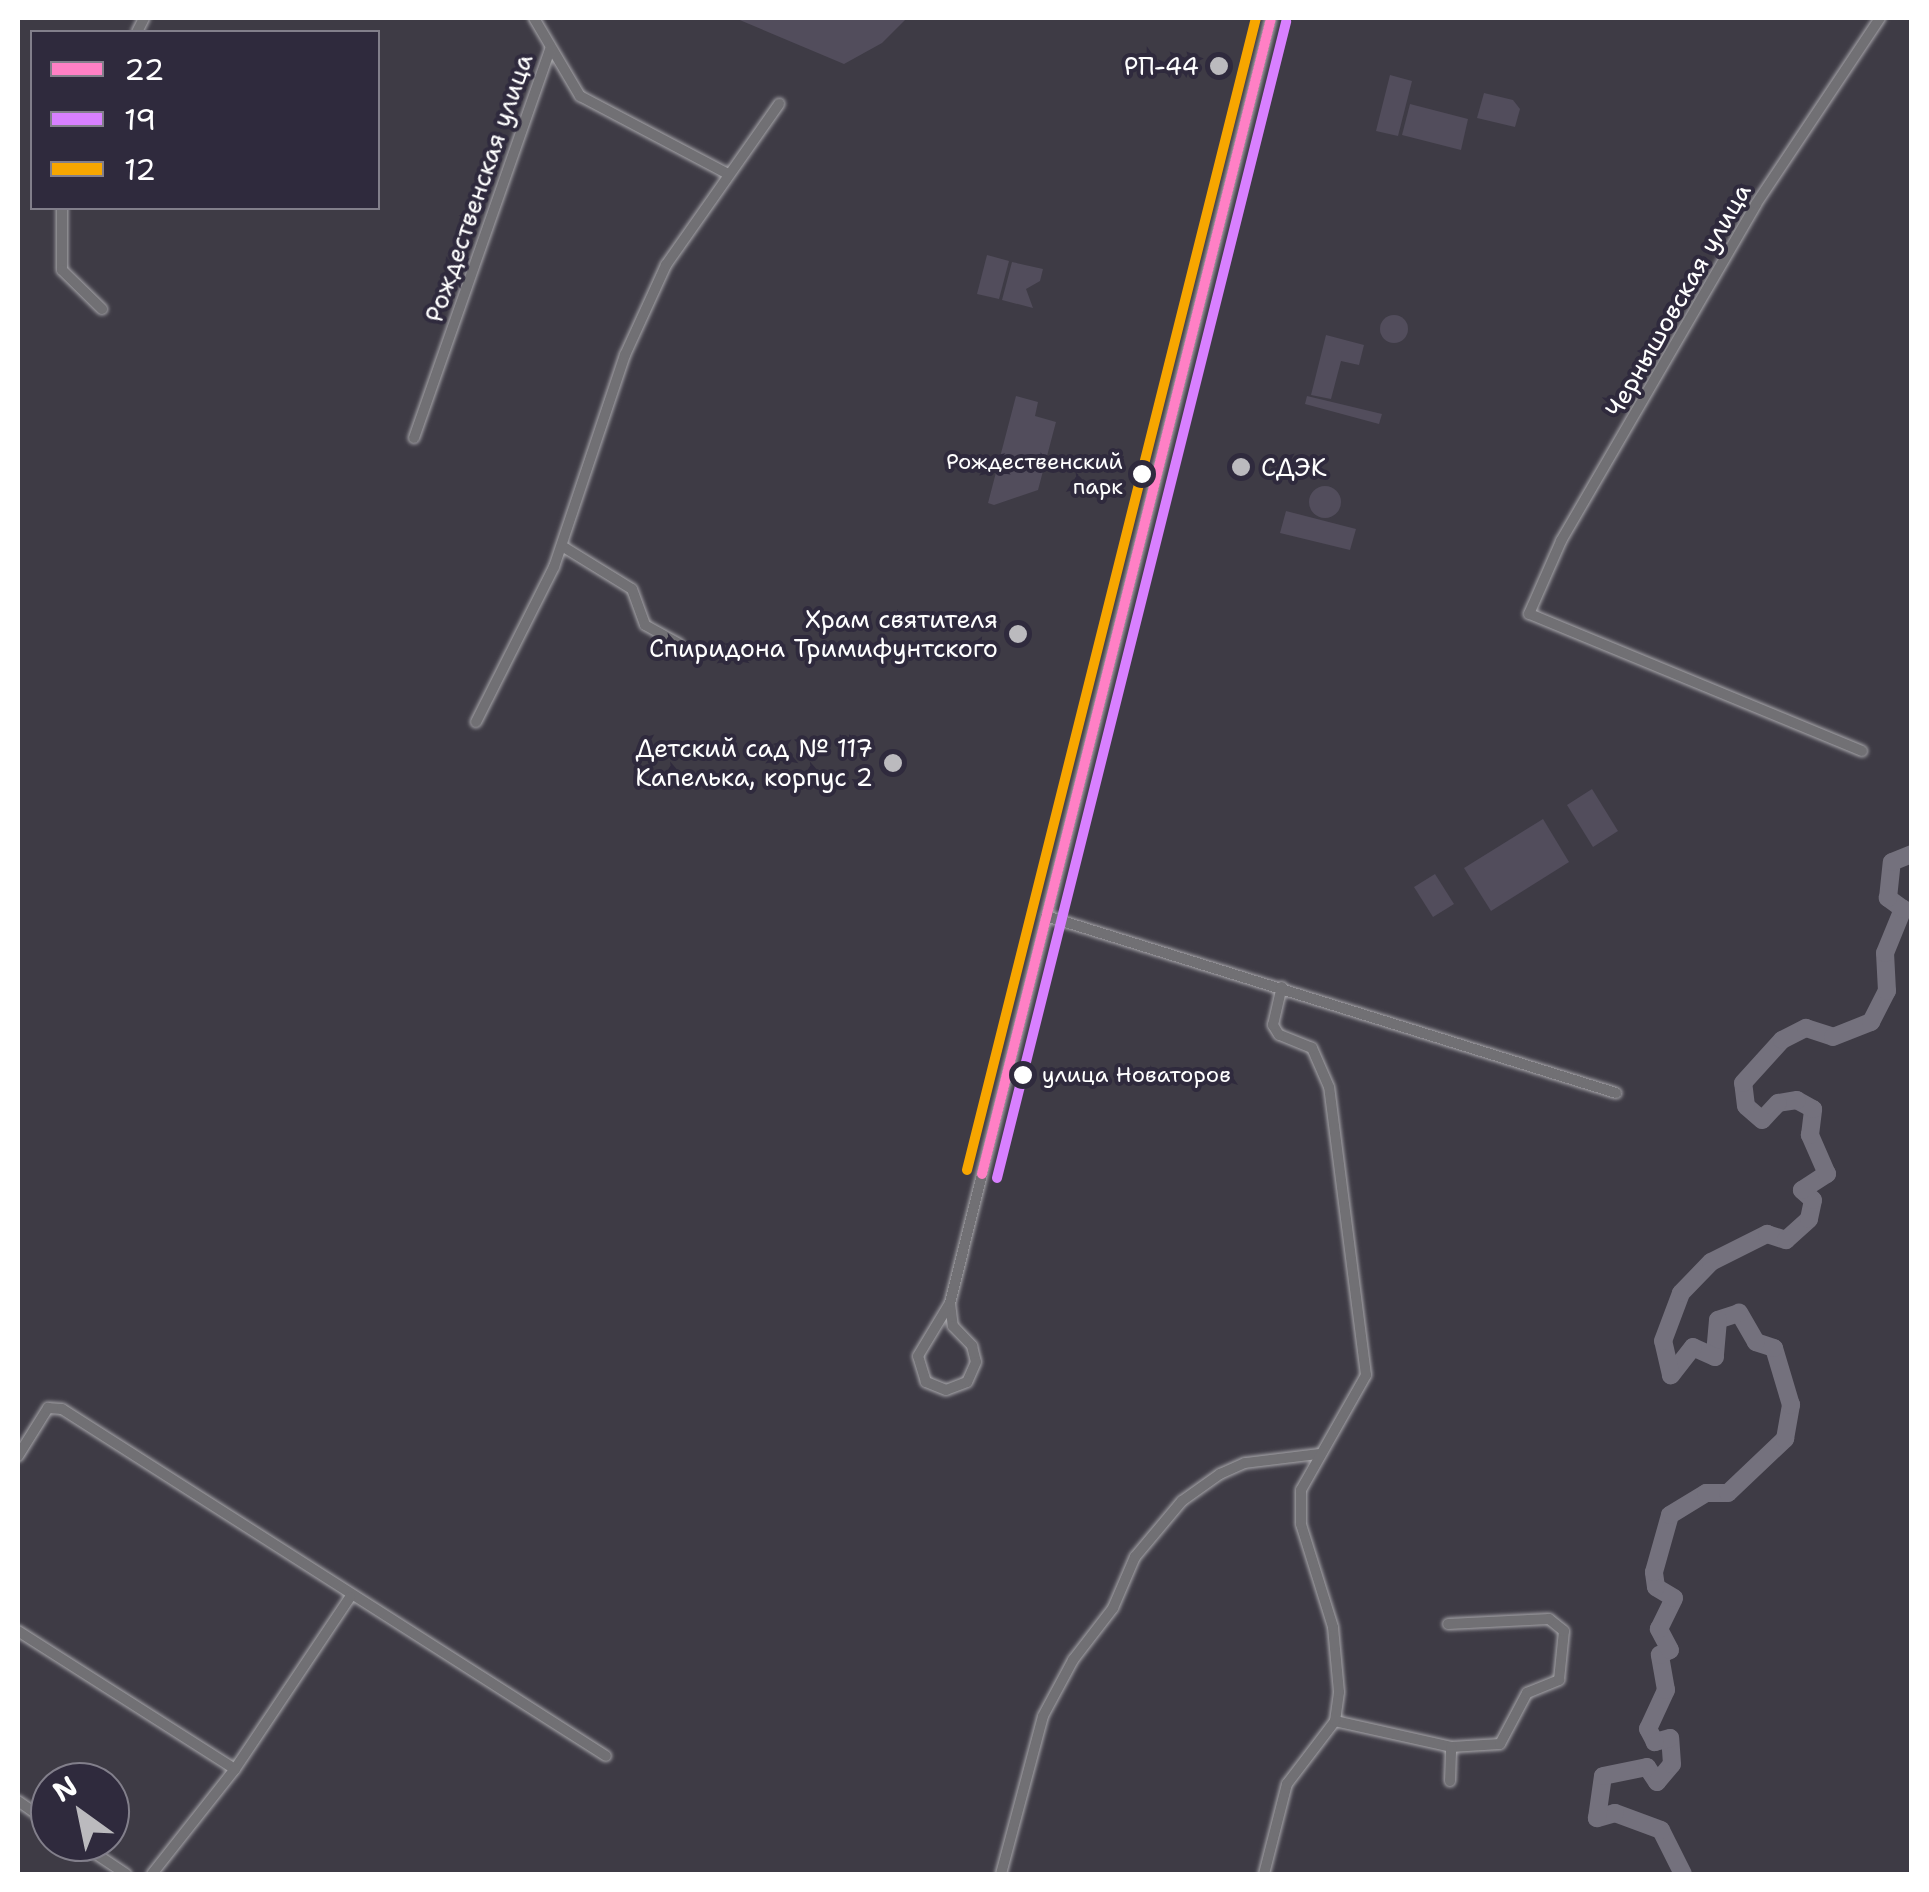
<!DOCTYPE html>
<meta charset="utf-8">
<style>
body{margin:0}
#map{position:relative;width:1929px;height:1892px;overflow:hidden;background:#3e3b45;font-family:"Shantell Sans",sans-serif}
div>[style]{position:absolute}
.green>*{inset:0;background:#524d5c}
.round{border-radius:50%}
.river>*{height:18px;margin:-9px;padding:0 9px;transform-origin:9px;border-radius:9px;background:#74717d}
.roads{filter:drop-shadow(0 0 2px #a8a7ab) drop-shadow(0 0 2px #a8a7ab)}
.street>*{height:10px;margin:-5px;padding:0 5px;transform-origin:5px;border-radius:5px;background:#717074}
.bus-1>*{height:10px;margin:-5px;padding:0 5px;transform-origin:5px;border-radius:5px;background:#ff80c5}
.bus-2>*{height:10px;margin:-5px;padding:0 5px;transform-origin:5px;border-radius:5px;background:#d880ff}
.bus-3>*{height:10px;margin:-5px;padding:0 5px;transform-origin:5px;border-radius:5px;background:#f7a600}
.dots>*{width:28px;height:28px;translate:-50% -50%;box-sizing:border-box;border:5px solid #2f2a3d;border-radius:50%}
span{translate:-50% -50%;white-space:nowrap;text-align:center;line-height:1.15;-webkit-text-stroke:8px #2f2a3d;paint-order:stroke}
.bus-label{font-size:22px;color:#fff}
.right{translate:-100% -50%;text-align:right}
.left{translate:0 -50%;text-align:left}
.poi-label{font-size:25px;color:#fff}
.street-label{font-size:25px;color:#fff}
.frame{position:absolute;inset:0;border:20px solid #fff;pointer-events:none}
.legend{position:absolute;left:30px;top:30px;width:350px;height:180px;box-sizing:border-box;background:#2f2a3d;border:2px solid #827f8b;margin:0;padding:12px 18px;list-style:none;font-size:30px;color:#fff}
.legend li{display:flex;align-items:center;gap:20px;height:50px}
.legend b{width:50px;border:2px solid #827f8b}
.north{position:absolute;left:30px;top:1762px;width:100px;height:100px;box-sizing:border-box;background:#2f2a3d;border:2px solid #827f8b;border-radius:50%;rotate:327deg;font-size:28px;font-weight:700;line-height:40px;text-align:center;color:#fff}
.north::after{content:'';display:block;margin:auto;width:35px;height:45px;background:#bbbabe;clip-path:polygon(50% 0,100% 100%,50% 72%,0 100%)}
</style>
<div id="map">
<div class="green">
<div style="clip-path:polygon(735px 18px,907px 18px,882px 43px,844px 64px)"></div>
<div style="clip-path:polygon(1390px 75px,1412px 81px,1398px 136px,1376px 131px)"></div>
<div style="clip-path:polygon(1484px 93px,1513px 100px,1520px 109px,1515px 127px,1477px 118px)"></div>
<div style="clip-path:polygon(1410px 104px,1468px 119px,1461px 150px,1402px 135px)"></div>
<div style="clip-path:polygon(987px 255px,1009px 261px,999px 299px,977px 294px)"></div>
<div style="clip-path:polygon(1012px 262px,1043px 269px,1040px 281px,1026px 289px,1033px 308px,1002px 300px)"></div>
<div class="round" style="left:1380px;top:315px;width:28px;height:28px"></div>
<div style="clip-path:polygon(1326px 335px,1364px 345px,1359px 365px,1341px 361px,1331px 399px,1311px 395px)"></div>
<div style="clip-path:polygon(1016px 396px,1038px 402px,1035px 416px,1056px 422px,1038px 490px,994px 505px,988px 503px)"></div>
<div style="clip-path:polygon(1307px 396px,1382px 414px,1379px 424px,1305px 404px)"></div>
<div class="round" style="left:1309px;top:486px;width:32px;height:32px"></div>
<div style="clip-path:polygon(1286px 511px,1356px 529px,1350px 550px,1280px 533px)"></div>
<div style="clip-path:polygon(1592px 789px,1618px 831px,1593px 847px,1567px 805px)"></div>
<div style="clip-path:polygon(1543px 819px,1569px 862px,1491px 911px,1464px 868px)"></div>
<div style="clip-path:polygon(1435px 874px,1454px 904px,1433px 917px,1414px 887px)"></div>
</div>
<div class="river">
<div style="left:1683px;top:1874px;width:49px;rotate:-116.6deg"></div>
<div style="left:1661px;top:1830px;width:49px;rotate:-159.7deg"></div>
<div style="left:1615px;top:1813px;width:19px;rotate:164deg"></div>
<div style="left:1597px;top:1818px;width:42px;rotate:-81.9deg"></div>
<div style="left:1603px;top:1776px;width:45px;rotate:-11.6deg"></div>
<div style="left:1647px;top:1767px;width:18px;rotate:56deg"></div>
<div style="left:1657px;top:1782px;width:23px;rotate:-50deg"></div>
<div style="left:1672px;top:1764px;width:26px;rotate:-94deg"></div>
<div style="left:1670px;top:1738px;width:16px;rotate:165deg"></div>
<div style="left:1655px;top:1742px;width:15px;rotate:-118deg"></div>
<div style="left:1648px;top:1729px;width:43px;rotate:-65.2deg"></div>
<div style="left:1666px;top:1690px;width:36px;rotate:-100deg"></div>
<div style="left:1660px;top:1655px;width:11px;rotate:-27deg"></div>
<div style="left:1670px;top:1650px;width:24px;rotate:-118deg"></div>
<div style="left:1659px;top:1629px;width:34px;rotate:-64deg"></div>
<div style="left:1674px;top:1598px;width:21px;rotate:-149deg"></div>
<div style="left:1656px;top:1587px;width:15px;rotate:-98deg"></div>
<div style="left:1654px;top:1572px;width:59px;rotate:-74.3deg"></div>
<div style="left:1670px;top:1515px;width:42px;rotate:-31.4deg"></div>
<div style="left:1706px;top:1493px;width:22px"></div>
<div style="left:1728px;top:1493px;width:79px;rotate:-43.5deg"></div>
<div style="left:1785px;top:1439px;width:35px;rotate:-80deg"></div>
<div style="left:1791px;top:1405px;width:59px;rotate:-106.6deg"></div>
<div style="left:1774px;top:1348px;width:19px;rotate:-162deg"></div>
<div style="left:1756px;top:1342px;width:34px;rotate:-120deg"></div>
<div style="left:1739px;top:1313px;width:22px;rotate:162deg"></div>
<div style="left:1718px;top:1320px;width:37px;rotate:95deg"></div>
<div style="left:1715px;top:1357px;width:24px;rotate:-156deg"></div>
<div style="left:1693px;top:1347px;width:36px;rotate:128deg"></div>
<div style="left:1671px;top:1375px;width:35px;rotate:-103deg"></div>
<div style="left:1663px;top:1341px;width:51px;rotate:-69.4deg"></div>
<div style="left:1681px;top:1293px;width:43px;rotate:-45.9deg"></div>
<div style="left:1711px;top:1262px;width:63px;rotate:-26.6deg"></div>
<div style="left:1767px;top:1234px;width:20px;rotate:18deg"></div>
<div style="left:1786px;top:1240px;width:31px;rotate:-42deg"></div>
<div style="left:1809px;top:1219px;width:19px;rotate:-78deg"></div>
<div style="left:1813px;top:1200px;width:15px;rotate:-138deg"></div>
<div style="left:1802px;top:1190px;width:30px;rotate:-33deg"></div>
<div style="left:1827px;top:1174px;width:43px;rotate:-113.6deg"></div>
<div style="left:1810px;top:1135px;width:26px;rotate:-83deg"></div>
<div style="left:1813px;top:1109px;width:18px;rotate:-151deg"></div>
<div style="left:1797px;top:1100px;width:19px;rotate:171deg"></div>
<div style="left:1778px;top:1103px;width:23px;rotate:133deg"></div>
<div style="left:1762px;top:1120px;width:21px;rotate:-139deg"></div>
<div style="left:1746px;top:1106px;width:23px;rotate:-97deg"></div>
<div style="left:1743px;top:1083px;width:58px;rotate:-47.8deg"></div>
<div style="left:1782px;top:1040px;width:27px;rotate:-27deg"></div>
<div style="left:1806px;top:1028px;width:28px;rotate:18deg"></div>
<div style="left:1833px;top:1037px;width:41px;rotate:-21.5deg"></div>
<div style="left:1871px;top:1022px;width:35px;rotate:-63deg"></div>
<div style="left:1887px;top:991px;width:38px;rotate:-93deg"></div>
<div style="left:1885px;top:953px;width:48px;rotate:-67.8deg"></div>
<div style="left:1903px;top:909px;width:19px;rotate:-144deg"></div>
<div style="left:1888px;top:898px;width:36px;rotate:-84deg"></div>
<div style="left:1892px;top:862px;width:22px;rotate:-22deg"></div>
</div>
<div class="roads">
<div class="street">
<div style="left:534px;top:18px;width:91px;rotate:59.5deg"></div>
<div style="left:580px;top:96px;width:165px;rotate:27.8deg"></div>
<div style="left:137px;top:32px;width:16px;rotate:-63deg"></div>
<div style="left:62px;top:208px;width:62px;rotate:90deg"></div>
<div style="left:62px;top:270px;width:56px;rotate:44.3deg"></div>
<div style="left:414px;top:438px;width:412px;rotate:-70.7deg"></div>
<div style="left:562px;top:546px;width:82px;rotate:31.6deg"></div>
<div style="left:632px;top:589px;width:38px;rotate:70deg"></div>
<div style="left:645px;top:625px;width:39px;rotate:29deg"></div>
<div style="left:476px;top:722px;width:174px;rotate:-63.3deg"></div>
<div style="left:554px;top:567px;width:224px;rotate:-71.5deg"></div>
<div style="left:625px;top:355px;width:99px;rotate:-65.5deg"></div>
<div style="left:666px;top:265px;width:197px;rotate:-54.9deg"></div>
<div style="left:1862px;top:751px;width:360px;rotate:-157.6deg"></div>
<div style="left:1529px;top:614px;width:80px;rotate:-66.3deg"></div>
<div style="left:1561px;top:541px;width:389px;rotate:-59.9deg"></div>
<div style="left:1756px;top:204px;width:224px;rotate:-56.3deg"></div>
<div style="left:1046px;top:916px;width:597px;rotate:17.25deg"></div>
<div style="left:950px;top:1303px;width:23px;rotate:83deg"></div>
<div style="left:953px;top:1326px;width:28px;rotate:46deg"></div>
<div style="left:972px;top:1346px;width:16px;rotate:76deg"></div>
<div style="left:976px;top:1362px;width:22px;rotate:114deg"></div>
<div style="left:967px;top:1382px;width:22px;rotate:159deg"></div>
<div style="left:946px;top:1390px;width:22px;rotate:-158deg"></div>
<div style="left:926px;top:1382px;width:27px;rotate:-107deg"></div>
<div style="left:918px;top:1356px;width:62px;rotate:-58.9deg"></div>
<div style="left:950px;top:1303px;width:1324px;rotate:-75.97deg"></div>
<div style="left:18px;top:1456px;width:57px;rotate:-58deg"></div>
<div style="left:48px;top:1408px;width:14px;rotate:4deg"></div>
<div style="left:62px;top:1409px;width:645px;rotate:32.53deg"></div>
<div style="left:18px;top:1631px;width:257px;rotate:32.5deg"></div>
<div style="left:235px;top:1769px;width:207px;rotate:-56.2deg"></div>
<div style="left:1335px;top:1721px;width:119px;rotate:12.6deg"></div>
<div style="left:1451px;top:1747px;width:49px;rotate:-3.5deg"></div>
<div style="left:1500px;top:1744px;width:58px;rotate:-62.1deg"></div>
<div style="left:1527px;top:1693px;width:35px;rotate:-22deg"></div>
<div style="left:1559px;top:1680px;width:49px;rotate:-84.2deg"></div>
<div style="left:1564px;top:1631px;width:19px;rotate:-141deg"></div>
<div style="left:1549px;top:1619px;width:101px;rotate:177.2deg"></div>
<div style="left:1450px;top:1781px;width:34px;rotate:-88deg"></div>
<div style="left:18px;top:1801px;width:39px;rotate:35deg"></div>
<div style="left:78px;top:1842px;width:58px;rotate:33.7deg"></div>
<div style="left:152px;top:1874px;width:134px;rotate:-51.7deg"></div>
<div style="left:1001px;top:1874px;width:163px;rotate:-75.1deg"></div>
<div style="left:1043px;top:1716px;width:64px;rotate:-61.8deg"></div>
<div style="left:1073px;top:1660px;width:66px;rotate:-52.4deg"></div>
<div style="left:1113px;top:1608px;width:56px;rotate:-66.7deg"></div>
<div style="left:1135px;top:1557px;width:73px;rotate:-50deg"></div>
<div style="left:1182px;top:1501px;width:47px;rotate:-35.4deg"></div>
<div style="left:1220px;top:1474px;width:27px;rotate:-24deg"></div>
<div style="left:1245px;top:1463px;width:74px;rotate:-7deg"></div>
<div style="left:1264px;top:1874px;width:93px;rotate:-75.7deg"></div>
<div style="left:1287px;top:1784px;width:79px;rotate:-52.7deg"></div>
<div style="left:1335px;top:1721px;width:29px;rotate:-82deg"></div>
<div style="left:1339px;top:1692px;width:65px;rotate:-95.3deg"></div>
<div style="left:1333px;top:1627px;width:108px;rotate:-107.3deg"></div>
<div style="left:1301px;top:1524px;width:34px;rotate:-90deg"></div>
<div style="left:1301px;top:1490px;width:132px;rotate:-60.5deg"></div>
<div style="left:1366px;top:1375px;width:290px;rotate:-97.3deg"></div>
<div style="left:1329px;top:1087px;width:43px;rotate:-113.6deg"></div>
<div style="left:1312px;top:1048px;width:35px;rotate:-158deg"></div>
<div style="left:1279px;top:1035px;width:12px;rotate:-121deg"></div>
<div style="left:1273px;top:1025px;width:39px;rotate:-77deg"></div>
</div>
</div>
<div class="bus-1">
<div style="left:982px;top:1174px;width:1192px;rotate:-75.96deg"></div>
</div>
<div class="bus-2">
<div style="left:997px;top:1178px;width:1192px;rotate:-75.96deg"></div>
</div>
<div class="bus-3">
<div style="left:967px;top:1170px;width:1188px;rotate:-75.92deg"></div>
</div>
<div class="dots">
<div style="left:1219px;top:66px;background:#bbbabe"></div>
<div style="left:1241px;top:467px;background:#bbbabe"></div>
<div style="left:1142px;top:474px;background:#fff"></div>
<div style="left:1018px;top:634px;background:#bbbabe"></div>
<div style="left:893px;top:763px;background:#bbbabe"></div>
<div style="left:1023px;top:1075px;background:#fff"></div>
</div>
<div class="bus-label">
<span class="right" style="left:1123px;top:474px">Рождественский<br>парк</span>
<span class="left" style="left:1042px;top:1075px">улица Новаторов</span>
</div>
<div class="poi-label">
<span class="right" style="left:1199px;top:66px">РП-44</span>
<span class="left" style="left:1261px;top:467px">СДЭК</span>
<span class="right" style="left:998px;top:634px">Храм святителя<br>Спиридона Тримифунтского</span>
<span class="right" style="left:873px;top:763px">Детский сад № 117<br>Капелька, корпус 2</span>
</div>
<div class="street-label">
<span style="left:479px;top:188px;rotate:-71deg">Рождественская улица</span>
<span style="left:1678px;top:300px;rotate:-60deg">Чернышовская улица</span>
</div>
<div class="frame"></div>
<ul class="legend">
<li><b style="height:12px;background:#ff80c5"></b>22</li>
<li><b style="height:12px;background:#d880ff"></b>19</li>
<li><b style="height:12px;background:#f7a600"></b>12</li>
</ul>
<div class="north">N</div>
</div>
